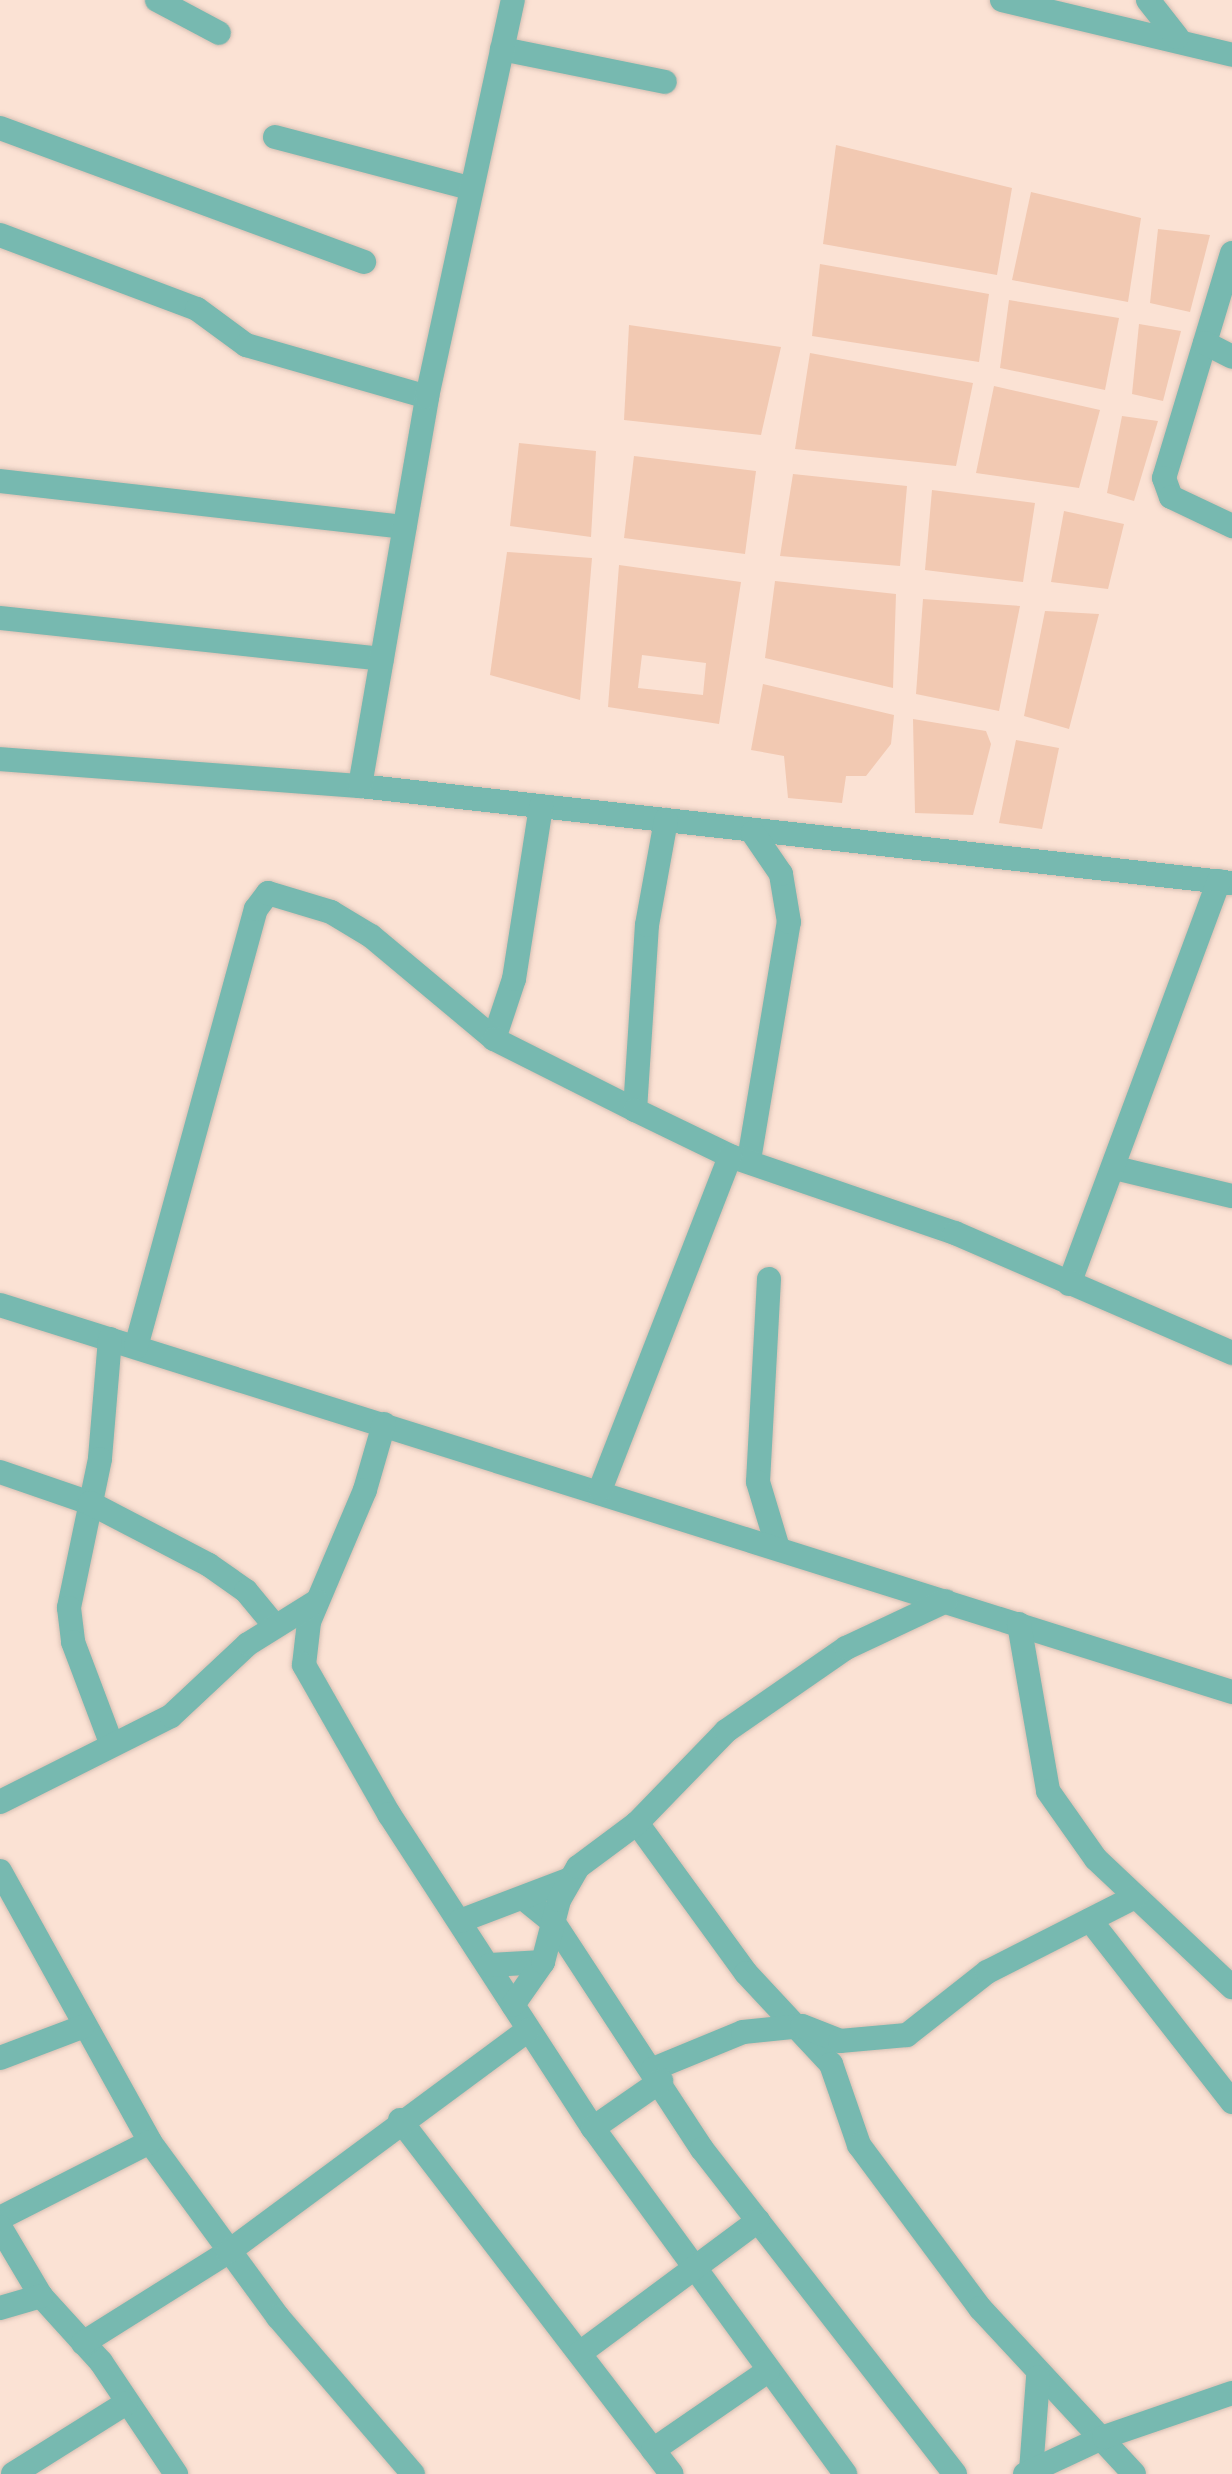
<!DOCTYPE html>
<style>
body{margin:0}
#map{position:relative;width:1232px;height:2474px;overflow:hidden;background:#fbe2d4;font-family:Poppins,sans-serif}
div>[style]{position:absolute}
.green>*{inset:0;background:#f2c9b2}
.roads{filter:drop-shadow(0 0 2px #d6bfb3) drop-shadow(0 0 2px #d6bfb3)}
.street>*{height:24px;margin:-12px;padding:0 12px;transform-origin:12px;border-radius:12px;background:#77b9b0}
span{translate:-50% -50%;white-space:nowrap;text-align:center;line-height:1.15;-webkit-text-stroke:8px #fbe2d4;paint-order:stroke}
</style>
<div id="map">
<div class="green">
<div style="clip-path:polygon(836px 145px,1012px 188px,997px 275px,823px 244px)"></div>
<div style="clip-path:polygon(1031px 192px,1141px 218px,1128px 302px,1012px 280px)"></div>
<div style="clip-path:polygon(1158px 229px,1210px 235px,1190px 312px,1150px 303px)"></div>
<div style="clip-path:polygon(820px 264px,989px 294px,979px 362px,812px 336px)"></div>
<div style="clip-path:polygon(1009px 300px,1119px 318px,1105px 390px,1000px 368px)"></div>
<div style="clip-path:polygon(1139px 324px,1181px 331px,1163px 401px,1132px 394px)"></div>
<div style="clip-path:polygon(629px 325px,781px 347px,761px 435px,624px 420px)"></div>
<div style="clip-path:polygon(810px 353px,973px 383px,956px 466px,795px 449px)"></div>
<div style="clip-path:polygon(994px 386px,1100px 410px,1079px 488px,976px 473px)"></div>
<div style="clip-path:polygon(1122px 416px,1158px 421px,1134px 501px,1107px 493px)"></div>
<div style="clip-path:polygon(519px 443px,596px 451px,591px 537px,510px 526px)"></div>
<div style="clip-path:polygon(634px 456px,756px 471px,745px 554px,624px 538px)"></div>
<div style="clip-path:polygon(793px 474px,907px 486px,900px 566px,780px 556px)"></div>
<div style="clip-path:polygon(932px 490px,1035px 503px,1023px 582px,925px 570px)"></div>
<div style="clip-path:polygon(1064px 511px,1124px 524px,1108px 589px,1051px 582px)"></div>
<div style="clip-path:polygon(507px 552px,592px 558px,580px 700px,490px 675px)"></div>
<div style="clip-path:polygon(evenodd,619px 565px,741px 582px,719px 724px,608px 707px,619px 565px,642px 655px,706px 663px,703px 695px,638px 688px,642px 655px)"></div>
<div style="clip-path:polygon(775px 581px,896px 594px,893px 688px,765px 658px)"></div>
<div style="clip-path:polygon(923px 599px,1020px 606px,999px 711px,916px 694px)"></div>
<div style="clip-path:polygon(1045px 611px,1099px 614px,1069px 729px,1024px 716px)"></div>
<div style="clip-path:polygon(763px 684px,894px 715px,891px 744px,866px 776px,846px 776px,842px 803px,788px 798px,784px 756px,751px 750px)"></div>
<div style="clip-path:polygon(913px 719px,986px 731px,991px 744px,973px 815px,915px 813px)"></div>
<div style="clip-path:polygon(1016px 740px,1059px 748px,1042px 829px,999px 823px)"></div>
</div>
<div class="roads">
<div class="street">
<div style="left:157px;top:0;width:70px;rotate:28deg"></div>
<div style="left:1002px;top:0;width:236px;rotate:13.4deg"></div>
<div style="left:1148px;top:0;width:47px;rotate:51.9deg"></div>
<div style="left:502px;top:49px;width:166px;rotate:11.4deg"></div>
<div style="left:0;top:128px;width:388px;rotate:20.2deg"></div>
<div style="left:275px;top:137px;width:202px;rotate:14.7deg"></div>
<div style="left:0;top:235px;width:210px;rotate:20.6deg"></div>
<div style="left:197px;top:309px;width:61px;rotate:36.3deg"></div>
<div style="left:246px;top:345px;width:188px;rotate:16deg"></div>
<div style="left:1232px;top:253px;width:235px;rotate:106.8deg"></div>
<div style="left:1164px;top:478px;width:20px;rotate:70deg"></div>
<div style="left:1171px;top:497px;width:68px;rotate:25.4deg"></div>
<div style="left:1205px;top:343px;width:30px;rotate:27deg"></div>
<div style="left:0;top:481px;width:407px;rotate:6.5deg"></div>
<div style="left:0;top:618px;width:384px;rotate:6.1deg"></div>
<div style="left:0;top:759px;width:361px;rotate:4.3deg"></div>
<div style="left:360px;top:786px;width:877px;rotate:6.35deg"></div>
<div style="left:360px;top:786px;width:395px;rotate:-80.2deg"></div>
<div style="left:427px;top:397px;width:406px;rotate:-77.8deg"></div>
<div style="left:494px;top:1039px;width:63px;rotate:-71.6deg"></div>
<div style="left:514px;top:979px;width:175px;rotate:-81.1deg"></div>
<div style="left:635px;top:1110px;width:185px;rotate:-86.3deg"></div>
<div style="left:647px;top:925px;width:107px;rotate:-79.7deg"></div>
<div style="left:749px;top:1160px;width:241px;rotate:-80.5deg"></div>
<div style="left:789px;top:922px;width:49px;rotate:-99.5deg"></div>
<div style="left:781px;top:874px;width:50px;rotate:-124.3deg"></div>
<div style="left:1115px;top:1168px;width:120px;rotate:13.5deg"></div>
<div style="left:769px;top:1279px;width:203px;rotate:93.1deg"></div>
<div style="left:758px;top:1482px;width:66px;rotate:73.2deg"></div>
<div style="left:1069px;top:1284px;width:430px;rotate:-69.6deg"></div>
<div style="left:0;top:1305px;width:1291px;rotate:17.44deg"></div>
<div style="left:110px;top:1339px;width:120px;rotate:94.8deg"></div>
<div style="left:100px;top:1459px;width:152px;rotate:101.8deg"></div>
<div style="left:69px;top:1608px;width:34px;rotate:83deg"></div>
<div style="left:73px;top:1642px;width:105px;rotate:69.3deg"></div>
<div style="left:136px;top:1347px;width:454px;rotate:-74.7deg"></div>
<div style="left:256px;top:909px;width:20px;rotate:-53deg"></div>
<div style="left:268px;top:893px;width:66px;rotate:16.8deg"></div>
<div style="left:331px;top:912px;width:47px;rotate:31deg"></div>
<div style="left:371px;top:936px;width:160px;rotate:39.9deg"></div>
<div style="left:494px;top:1039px;width:158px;rotate:26.7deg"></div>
<div style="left:635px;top:1110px;width:106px;rotate:25.8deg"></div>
<div style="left:730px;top:1156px;width:238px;rotate:18.9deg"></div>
<div style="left:955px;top:1233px;width:302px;rotate:23.4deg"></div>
<div style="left:384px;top:1424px;width:69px;rotate:106.1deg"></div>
<div style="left:365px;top:1490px;width:143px;rotate:113deg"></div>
<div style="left:309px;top:1622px;width:43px;rotate:96.6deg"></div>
<div style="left:304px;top:1665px;width:172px;rotate:60.3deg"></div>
<div style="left:389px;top:1814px;width:374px;rotate:57deg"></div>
<div style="left:593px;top:2128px;width:428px;rotate:53.9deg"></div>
<div style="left:0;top:1472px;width:95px;rotate:19deg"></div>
<div style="left:90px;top:1503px;width:134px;rotate:27.5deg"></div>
<div style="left:209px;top:1565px;width:45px;rotate:35.1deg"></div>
<div style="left:246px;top:1591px;width:45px;rotate:50.4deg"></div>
<div style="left:600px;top:1490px;width:358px;rotate:-68.7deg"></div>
<div style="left:1019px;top:1624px;width:169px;rotate:80.1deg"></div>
<div style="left:1048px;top:1791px;width:83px;rotate:54.8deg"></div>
<div style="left:1096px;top:1859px;width:187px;rotate:43.3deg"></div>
<div style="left:0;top:1802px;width:191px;rotate:-26.7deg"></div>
<div style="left:171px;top:1716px;width:105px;rotate:-43.1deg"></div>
<div style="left:248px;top:1644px;width:81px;rotate:-31.9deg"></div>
<div style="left:637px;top:1823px;width:185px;rotate:54deg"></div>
<div style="left:746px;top:1973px;width:125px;rotate:47deg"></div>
<div style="left:831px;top:2064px;width:86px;rotate:70.9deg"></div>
<div style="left:859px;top:2145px;width:203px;rotate:53.4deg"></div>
<div style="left:980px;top:2308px;width:226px;rotate:47.1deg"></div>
<div style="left:0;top:1871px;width:310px;rotate:61deg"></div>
<div style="left:150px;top:2142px;width:217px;rotate:53.8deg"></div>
<div style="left:278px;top:2317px;width:207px;rotate:49.3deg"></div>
<div style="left:523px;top:1898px;width:40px;rotate:39deg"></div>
<div style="left:554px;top:1923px;width:270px;rotate:56.8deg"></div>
<div style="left:702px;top:2149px;width:412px;rotate:52.1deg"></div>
<div style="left:1090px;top:1920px;width:231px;rotate:52deg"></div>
<div style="left:460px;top:1921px;width:116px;rotate:-20.8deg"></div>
<div style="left:490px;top:1965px;width:53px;rotate:-3.2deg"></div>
<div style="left:513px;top:2005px;width:52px;rotate:-55.1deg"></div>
<div style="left:543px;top:1962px;width:64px;rotate:-75.5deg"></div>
<div style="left:559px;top:1900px;width:38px;rotate:-60deg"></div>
<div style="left:578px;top:1867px;width:74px;rotate:-36.7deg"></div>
<div style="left:637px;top:1823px;width:128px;rotate:-45.9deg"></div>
<div style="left:726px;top:1731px;width:146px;rotate:-34.7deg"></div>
<div style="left:846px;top:1648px;width:110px;rotate:-25.2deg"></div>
<div style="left:0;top:2058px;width:88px;rotate:-20.7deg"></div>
<div style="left:653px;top:2069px;width:97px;rotate:-22.3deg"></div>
<div style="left:743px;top:2032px;width:59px;rotate:-5.8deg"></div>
<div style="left:802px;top:2026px;width:41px;rotate:21.5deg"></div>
<div style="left:840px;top:2041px;width:67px;rotate:-5.1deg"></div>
<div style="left:907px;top:2035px;width:102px;rotate:-38.2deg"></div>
<div style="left:987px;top:1972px;width:166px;rotate:-26.9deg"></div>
<div style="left:400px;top:2120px;width:446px;rotate:52.5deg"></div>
<div style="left:593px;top:2128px;width:83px;rotate:-34.7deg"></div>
<div style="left:0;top:2218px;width:168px;rotate:-26.9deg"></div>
<div style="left:0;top:2227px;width:80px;rotate:59.3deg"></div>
<div style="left:41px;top:2296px;width:89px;rotate:47.7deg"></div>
<div style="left:101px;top:2362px;width:135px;rotate:56.2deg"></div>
<div style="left:0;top:2308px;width:43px;rotate:-16.3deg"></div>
<div style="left:83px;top:2343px;width:171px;rotate:-32.1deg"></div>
<div style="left:228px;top:2252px;width:373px;rotate:-36.5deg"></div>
<div style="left:580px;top:2353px;width:222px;rotate:-36.6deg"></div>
<div style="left:653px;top:2450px;width:140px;rotate:-34.5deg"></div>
<div style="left:1031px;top:2471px;width:94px;rotate:-85.7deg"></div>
<div style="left:13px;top:2474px;width:133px;rotate:-32.1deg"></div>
<div style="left:1025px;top:2474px;width:87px;rotate:-25.1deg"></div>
<div style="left:1104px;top:2437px;width:135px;rotate:-19deg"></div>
</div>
</div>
</div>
